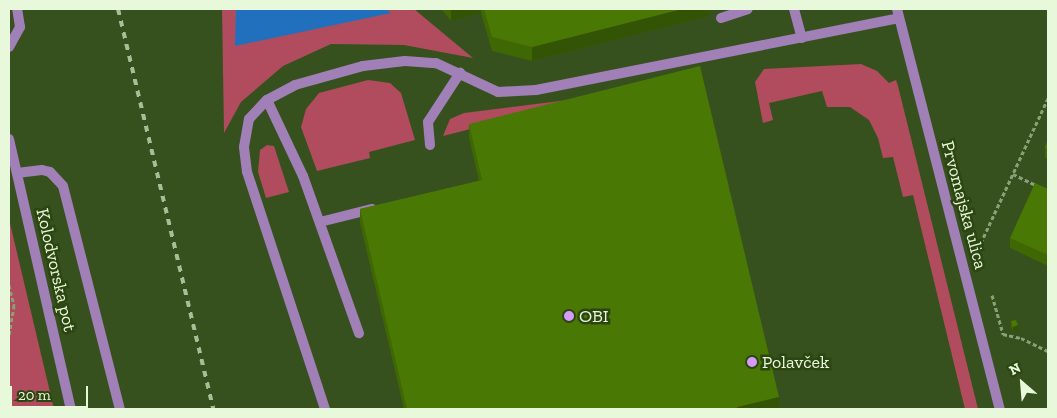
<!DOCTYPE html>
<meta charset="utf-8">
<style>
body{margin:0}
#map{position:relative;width:1057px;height:418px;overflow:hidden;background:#36511d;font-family:"Zilla Slab",serif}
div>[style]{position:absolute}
.green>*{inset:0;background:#b04c5d}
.water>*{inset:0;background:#2070bd}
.path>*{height:3px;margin-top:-1.5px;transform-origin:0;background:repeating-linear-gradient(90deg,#8aa076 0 4px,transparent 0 6.5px)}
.service>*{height:10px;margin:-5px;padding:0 5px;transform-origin:5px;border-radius:5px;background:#a17fb7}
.minor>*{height:10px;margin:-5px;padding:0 5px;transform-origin:5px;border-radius:5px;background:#a17fb7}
.tertiary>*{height:10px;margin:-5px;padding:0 5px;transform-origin:5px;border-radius:5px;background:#a17fb7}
.rail>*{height:4px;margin-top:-2px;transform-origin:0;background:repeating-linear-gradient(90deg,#a9bd98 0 6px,transparent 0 12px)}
.wall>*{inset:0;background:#3f6704}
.shaded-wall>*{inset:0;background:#335404}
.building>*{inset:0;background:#497805}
.dots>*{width:14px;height:14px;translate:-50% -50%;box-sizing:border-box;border:2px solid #2c4611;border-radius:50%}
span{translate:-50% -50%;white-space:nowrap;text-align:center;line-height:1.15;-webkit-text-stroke:5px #2c4611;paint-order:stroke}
.street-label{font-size:18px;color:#e8f8db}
.poi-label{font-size:18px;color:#e8f8db}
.left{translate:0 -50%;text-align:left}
.frame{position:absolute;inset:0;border:10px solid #e8f8db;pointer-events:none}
.north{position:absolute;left:997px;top:358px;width:50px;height:50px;-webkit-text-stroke:4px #2c4611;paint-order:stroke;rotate:333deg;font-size:14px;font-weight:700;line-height:20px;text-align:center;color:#e8f8db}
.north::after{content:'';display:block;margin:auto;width:18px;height:22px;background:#e8f8db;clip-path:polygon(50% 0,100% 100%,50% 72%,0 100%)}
.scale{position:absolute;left:10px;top:386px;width:78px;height:22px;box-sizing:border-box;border:2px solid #e8f8db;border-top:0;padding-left:6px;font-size:15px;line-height:18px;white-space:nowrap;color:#e8f8db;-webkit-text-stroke:4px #2c4611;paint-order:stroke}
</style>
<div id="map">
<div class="green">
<div style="clip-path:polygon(222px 9px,414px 9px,473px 58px,404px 45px,331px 44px,283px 66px,241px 102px,224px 133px)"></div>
<div style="clip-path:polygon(861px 64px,877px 71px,889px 83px,896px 80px,898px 86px,978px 409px,965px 409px,913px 195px,903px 197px,893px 157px,883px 158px,878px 138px,869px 120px,850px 107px,827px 107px,822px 91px,769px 103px,773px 120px,763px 123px,755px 82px,764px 69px)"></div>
<div style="clip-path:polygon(368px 80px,390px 83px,401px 93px,415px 140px,369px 152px,370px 158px,317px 171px,301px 127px,306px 109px,319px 93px)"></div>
<div style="clip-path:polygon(568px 100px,569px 104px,443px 136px,450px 119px,464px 113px)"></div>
<div style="clip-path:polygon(267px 145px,274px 146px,289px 192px,266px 198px,258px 172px,260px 150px)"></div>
<div style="clip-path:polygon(9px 219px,54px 409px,9px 409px)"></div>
</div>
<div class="water">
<div style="clip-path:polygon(236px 9px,386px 9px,391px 13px,235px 46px)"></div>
</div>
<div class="path">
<div style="left:1013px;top:174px;width:25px;rotate:26deg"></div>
<div style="left:978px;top:249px;width:166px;rotate:-65.1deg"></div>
<div style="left:9px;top:285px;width:21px;rotate:76deg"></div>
<div style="left:14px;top:305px;width:30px;rotate:99deg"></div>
<div style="left:992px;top:295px;width:41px;rotate:74.2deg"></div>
<div style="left:1003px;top:334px;width:18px;rotate:13deg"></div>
<div style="left:1021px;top:338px;width:30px;rotate:26deg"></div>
</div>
<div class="service">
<div style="left:794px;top:9px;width:30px;rotate:75deg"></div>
<div style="left:721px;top:18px;width:28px;rotate:-18deg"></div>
<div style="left:9px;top:47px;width:23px;rotate:-61deg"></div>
<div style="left:20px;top:27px;width:18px;rotate:-99deg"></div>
<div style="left:267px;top:100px;width:84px;rotate:64.7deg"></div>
<div style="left:303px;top:176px;width:167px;rotate:70.4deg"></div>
<div style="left:430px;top:145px;width:23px;rotate:-95deg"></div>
<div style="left:428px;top:122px;width:59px;rotate:-56.9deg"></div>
<div style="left:17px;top:173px;width:25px;rotate:-7deg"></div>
<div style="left:42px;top:170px;width:8px;rotate:14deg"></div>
<div style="left:50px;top:172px;width:19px;rotate:47deg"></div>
<div style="left:63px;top:186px;width:230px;rotate:75.7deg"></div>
<div style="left:320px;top:222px;width:54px;rotate:-14deg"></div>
<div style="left:325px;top:409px;width:250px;rotate:-108.2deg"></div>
<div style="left:247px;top:172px;width:25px;rotate:-97deg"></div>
<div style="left:244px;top:147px;width:28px;rotate:-80deg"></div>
<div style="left:249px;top:119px;width:26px;rotate:-47deg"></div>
<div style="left:267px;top:100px;width:32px;rotate:-28deg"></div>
<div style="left:295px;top:85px;width:71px;rotate:-15.6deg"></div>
<div style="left:363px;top:66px;width:42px;rotate:-6.8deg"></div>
<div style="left:405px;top:61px;width:31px;rotate:4deg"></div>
<div style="left:436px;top:63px;width:68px;rotate:25.1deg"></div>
<div style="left:498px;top:92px;width:38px;rotate:-3deg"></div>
<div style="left:536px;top:90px;width:370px;rotate:-11.2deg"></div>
</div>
<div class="minor">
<div style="left:9px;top:139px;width:277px;rotate:77.1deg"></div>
</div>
<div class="tertiary">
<div style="left:897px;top:9px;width:413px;rotate:75.6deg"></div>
</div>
<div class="rail">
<div style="left:118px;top:9px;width:411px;rotate:76.6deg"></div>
</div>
<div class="wall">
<div style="clip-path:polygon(441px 9px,709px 9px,709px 16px,532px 61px,492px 51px,481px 13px,451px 21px)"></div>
<div style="clip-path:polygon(469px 124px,779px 409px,404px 409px,360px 223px,360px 209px,479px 181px,469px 138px)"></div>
<div style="clip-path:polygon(1048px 140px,1048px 159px,1045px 158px,1045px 147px)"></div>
<div style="clip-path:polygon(1048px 189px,1048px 266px,1010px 248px,1010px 238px)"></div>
<div style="clip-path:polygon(1011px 321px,1018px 331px,1013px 332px,1011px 327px)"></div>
</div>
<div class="shaded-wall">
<div style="clip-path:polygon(451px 9px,481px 9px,481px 13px,451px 21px)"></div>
<div style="clip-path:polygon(682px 9px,709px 9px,709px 16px,532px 61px,532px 47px)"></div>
<div style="clip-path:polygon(1018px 325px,1018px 331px,1013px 332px,1013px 327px)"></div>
<div style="clip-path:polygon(779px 397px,779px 409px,737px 409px,737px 407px)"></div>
</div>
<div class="building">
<div style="clip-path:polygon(484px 9px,682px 9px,532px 47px,492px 37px)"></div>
<div style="clip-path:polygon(700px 66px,779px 397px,737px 407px,738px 409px,407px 409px,360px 209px,482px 180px,469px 124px)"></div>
<div style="clip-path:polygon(1048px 140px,1048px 149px,1045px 147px)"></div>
<div style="clip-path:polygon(1035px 183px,1048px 189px,1048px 255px,1010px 238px)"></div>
<div style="clip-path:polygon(1016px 320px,1018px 325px,1013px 327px,1011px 321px)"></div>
</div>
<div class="dots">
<div style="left:569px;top:316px;background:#d69bfa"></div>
<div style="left:752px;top:362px;background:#d69bfa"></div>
</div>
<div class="street-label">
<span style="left:964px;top:205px;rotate:75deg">Prvomajska ulica</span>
<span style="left:56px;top:270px;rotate:77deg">Kolodvorska pot</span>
</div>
<div class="poi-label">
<span class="left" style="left:579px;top:316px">OBI</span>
<span class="left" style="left:762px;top:362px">Polavček</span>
</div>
<div class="frame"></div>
<div class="north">N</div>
<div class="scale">20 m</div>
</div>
